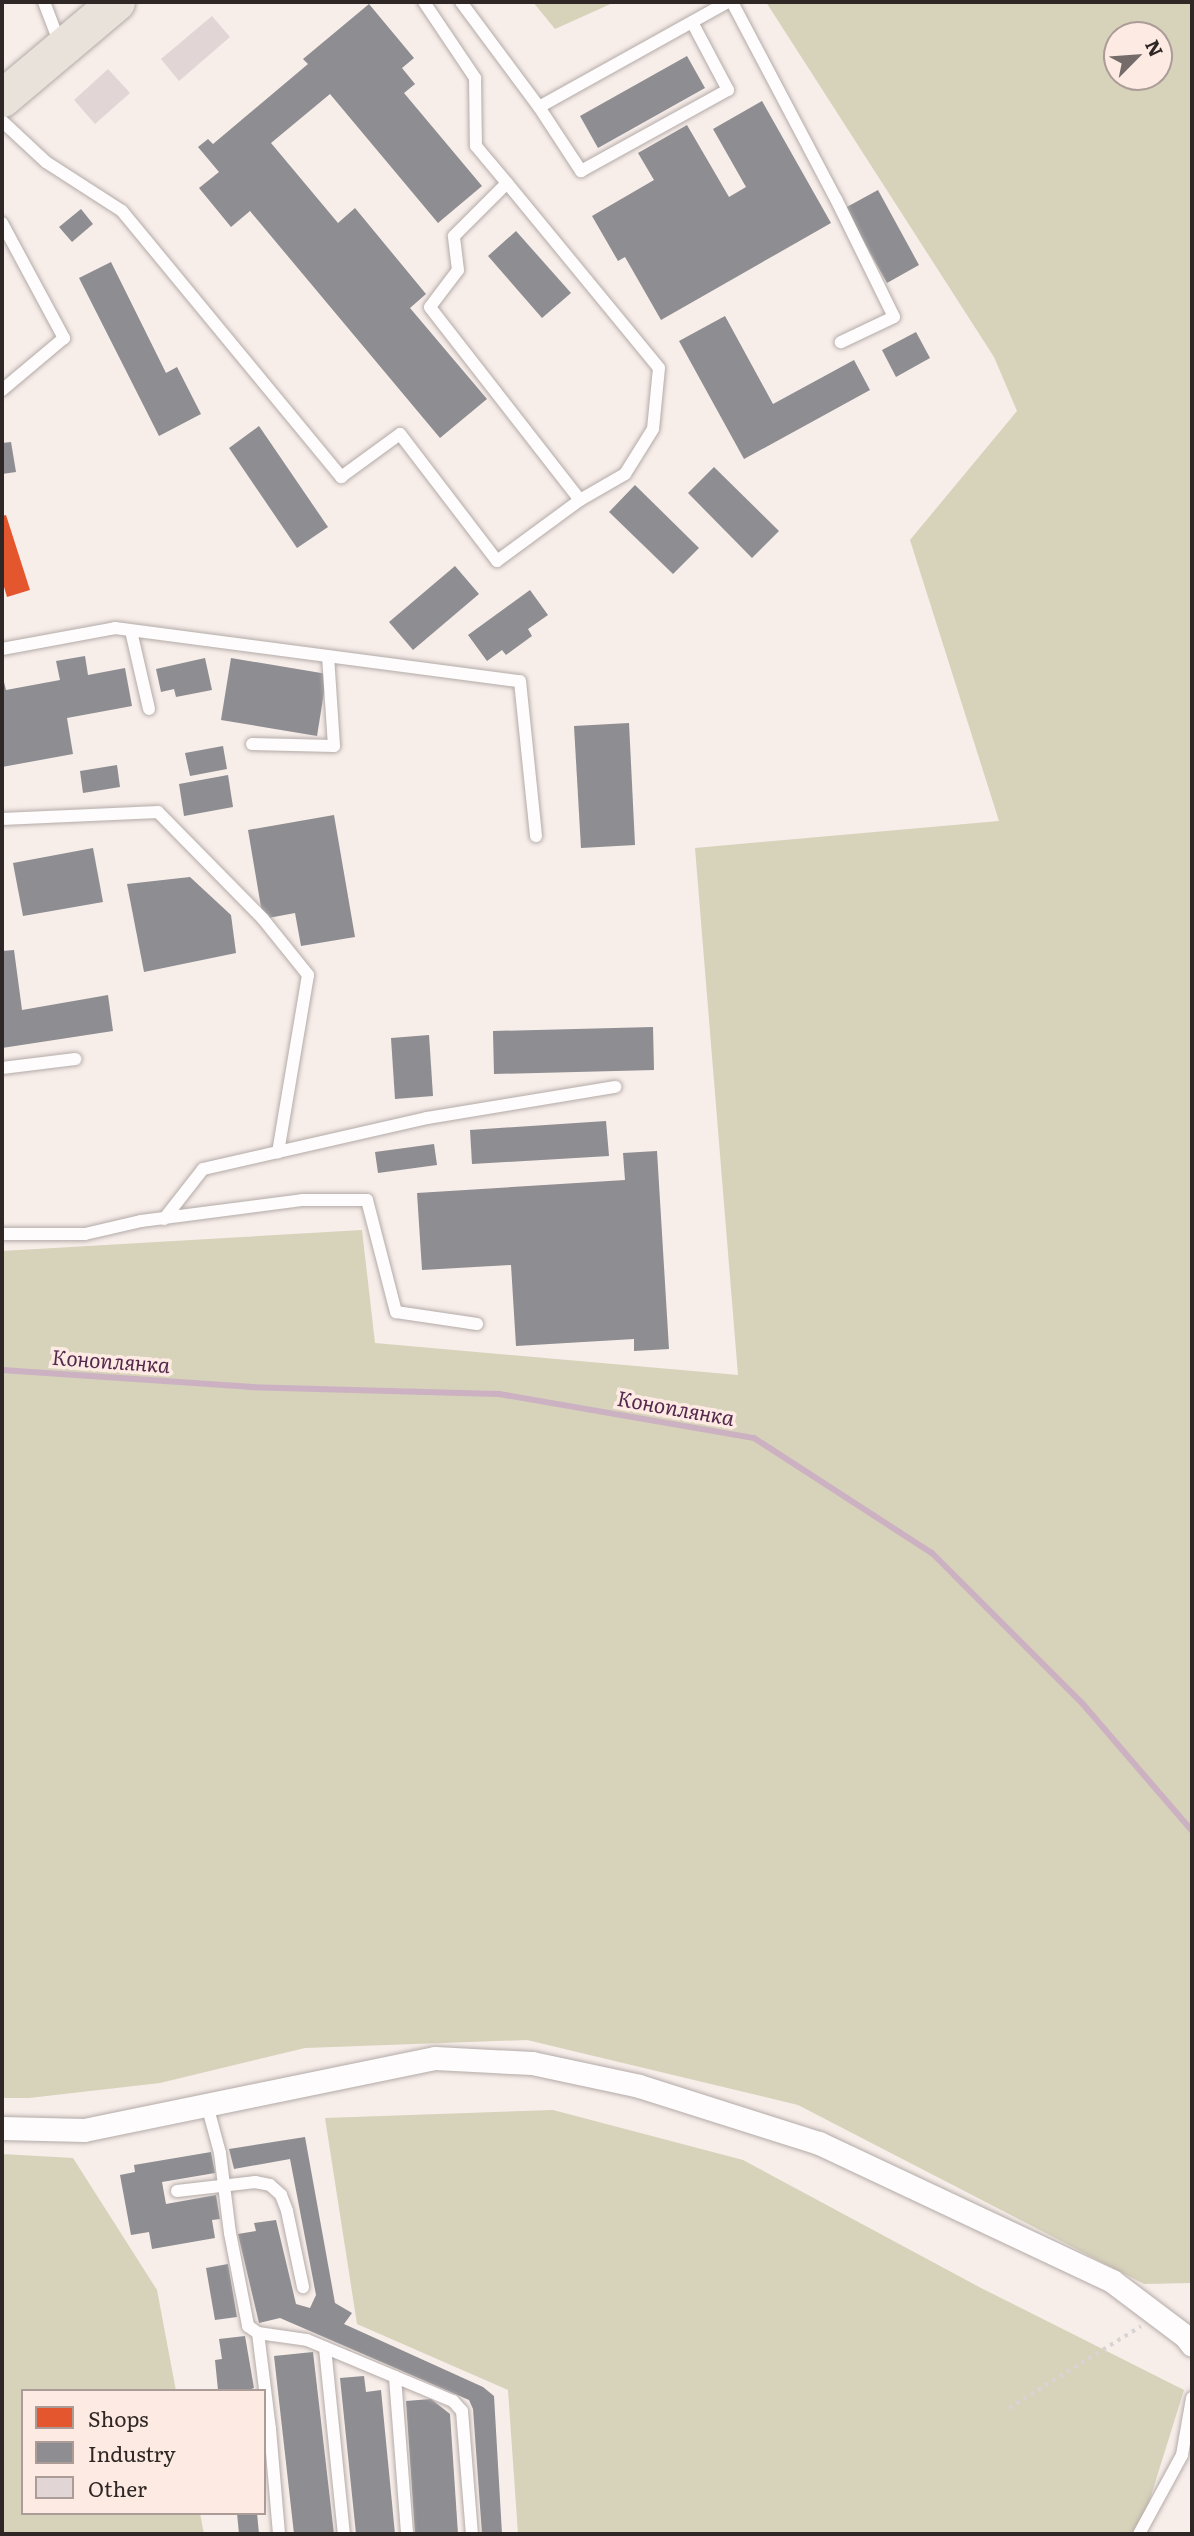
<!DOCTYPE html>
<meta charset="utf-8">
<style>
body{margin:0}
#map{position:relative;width:1194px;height:2536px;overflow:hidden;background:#f7ede9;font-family:Literata,serif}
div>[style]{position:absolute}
.forest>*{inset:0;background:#d7d2ba}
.shops>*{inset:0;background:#e4572e}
.industry>*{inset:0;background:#8d8d92}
.stream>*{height:6px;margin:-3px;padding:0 3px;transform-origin:3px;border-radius:3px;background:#cbb1c2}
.building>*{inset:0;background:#e2d5d5}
.path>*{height:3.5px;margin-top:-1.75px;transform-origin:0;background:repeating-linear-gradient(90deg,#d8d4d4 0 3.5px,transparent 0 8.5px)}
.roads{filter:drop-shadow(0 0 2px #b3aba8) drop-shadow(0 0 2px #b3aba8)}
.service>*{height:12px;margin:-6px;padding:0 6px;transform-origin:6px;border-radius:6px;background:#fefcfc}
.minor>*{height:23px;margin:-11.5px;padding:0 11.5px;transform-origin:11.5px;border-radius:11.5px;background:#fefcfc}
.primary>*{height:37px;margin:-18.5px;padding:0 18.5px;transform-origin:18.5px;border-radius:18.5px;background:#e9e2da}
span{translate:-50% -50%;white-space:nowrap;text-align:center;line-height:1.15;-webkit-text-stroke:7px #fdeae3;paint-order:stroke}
.water-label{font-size:21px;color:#55294e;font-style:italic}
.frame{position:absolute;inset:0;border:4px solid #2f2725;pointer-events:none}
.legend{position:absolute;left:21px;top:2389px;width:245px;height:126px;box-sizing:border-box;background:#fdeae3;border:2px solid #ab9c97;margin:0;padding:9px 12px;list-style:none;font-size:21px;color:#2f2725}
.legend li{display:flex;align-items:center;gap:14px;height:35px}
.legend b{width:35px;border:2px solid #ab9c97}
.north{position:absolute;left:1103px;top:21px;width:70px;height:70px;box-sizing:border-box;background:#fdeae3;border:2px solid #ab9c97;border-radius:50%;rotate:65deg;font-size:19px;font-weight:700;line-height:28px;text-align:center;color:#2f2725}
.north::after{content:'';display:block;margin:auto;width:24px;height:32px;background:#756c6a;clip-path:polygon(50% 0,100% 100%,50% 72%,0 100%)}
</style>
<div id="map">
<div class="forest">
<div style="clip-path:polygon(533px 2px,615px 2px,555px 29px)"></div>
<div style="clip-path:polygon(evenodd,766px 2px,1192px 2px,1192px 2283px,1144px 2284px,798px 2105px,527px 2040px,305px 2048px,160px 2083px,29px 2098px,2px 2098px,2px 1251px,362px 1230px,375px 1343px,738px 1375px,695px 848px,999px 821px,910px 540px,1017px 411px,994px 357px,766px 2px,1117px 35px,1159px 35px,1159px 77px,1117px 77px,1117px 35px)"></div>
<div style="clip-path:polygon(553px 2110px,743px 2160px,981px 2288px,1184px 2390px,1139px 2534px,518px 2534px,508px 2390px,357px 2324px,325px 2118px)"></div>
<div style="clip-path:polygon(2px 2154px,73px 2158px,157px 2290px,176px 2391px,23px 2391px,23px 2513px,200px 2513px,204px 2534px,2px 2534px)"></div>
</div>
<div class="shops">
<div style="clip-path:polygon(6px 515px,30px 590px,7px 597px,2px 580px,2px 516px)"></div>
</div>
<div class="industry">
<div style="clip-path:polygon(369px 4px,414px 58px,402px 68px,415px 84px,404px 93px,482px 186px,438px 223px,330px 94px,271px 143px,338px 223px,355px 208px,426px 294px,410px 308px,487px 399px,440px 438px,250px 211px,231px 227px,199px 188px,219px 172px,198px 147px,208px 139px,213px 144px,308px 64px,303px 59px)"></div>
<div style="clip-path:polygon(687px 56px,705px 88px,598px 148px,580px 116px)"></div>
<div style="clip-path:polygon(762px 101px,831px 223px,661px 320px,625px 257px,618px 261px,592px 216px,654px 180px,638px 153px,687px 125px,729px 197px,746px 187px,713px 129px)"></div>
<div style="clip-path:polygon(878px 190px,919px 265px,887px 283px,845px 208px)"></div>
<div style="clip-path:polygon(81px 209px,93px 224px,72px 242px,59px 227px)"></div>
<div style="clip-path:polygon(516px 231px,571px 293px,542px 318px,488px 256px)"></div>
<div style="clip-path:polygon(111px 262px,166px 373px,177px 367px,201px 414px,159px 436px,79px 278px)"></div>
<div style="clip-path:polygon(725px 316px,773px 404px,854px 360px,870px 390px,744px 459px,679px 341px)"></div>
<div style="clip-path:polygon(916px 332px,930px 358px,896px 377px,882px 350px)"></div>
<div style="clip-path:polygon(259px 426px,328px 527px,297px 548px,229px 448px)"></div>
<div style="clip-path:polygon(11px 442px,16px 472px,2px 474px,2px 443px)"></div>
<div style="clip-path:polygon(714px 467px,779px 531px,752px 558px,688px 493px)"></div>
<div style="clip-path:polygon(635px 485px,699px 548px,673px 574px,609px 512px)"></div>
<div style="clip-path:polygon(455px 566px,479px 594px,413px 650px,389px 622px)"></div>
<div style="clip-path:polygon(530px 590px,548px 615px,528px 629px,532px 636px,506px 655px,502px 650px,487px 661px,468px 635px)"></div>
<div style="clip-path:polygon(85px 656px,88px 675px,125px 668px,132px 706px,67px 718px,73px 754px,2px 767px,2px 674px,6px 690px,60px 680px,56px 661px)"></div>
<div style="clip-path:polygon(205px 658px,212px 690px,176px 697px,174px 689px,161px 692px,156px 669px)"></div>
<div style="clip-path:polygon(231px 658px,327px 674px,317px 736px,221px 720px)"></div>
<div style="clip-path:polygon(629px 723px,635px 845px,581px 848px,574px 726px)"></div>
<div style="clip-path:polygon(223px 746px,227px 769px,190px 776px,185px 753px)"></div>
<div style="clip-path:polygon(117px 765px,120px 787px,83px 793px,80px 771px)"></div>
<div style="clip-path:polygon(228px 775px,233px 807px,184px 816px,179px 784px)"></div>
<div style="clip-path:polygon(334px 815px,355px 937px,301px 946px,295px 913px,263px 919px,248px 830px)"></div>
<div style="clip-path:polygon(93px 848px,103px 902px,23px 916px,13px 863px)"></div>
<div style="clip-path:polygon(190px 877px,231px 915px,236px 953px,144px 972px,127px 884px)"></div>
<div style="clip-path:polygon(14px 950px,22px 1010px,108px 995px,113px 1031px,2px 1048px,2px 951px)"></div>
<div style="clip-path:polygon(653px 1027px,654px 1070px,494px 1074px,493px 1031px)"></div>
<div style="clip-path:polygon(429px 1035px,433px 1096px,395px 1099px,391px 1038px)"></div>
<div style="clip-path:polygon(606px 1121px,609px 1156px,472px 1164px,470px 1130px)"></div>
<div style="clip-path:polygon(434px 1144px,437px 1165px,378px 1173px,375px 1152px)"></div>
<div style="clip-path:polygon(657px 1151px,669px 1349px,634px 1351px,634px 1339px,516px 1346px,511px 1265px,422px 1270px,417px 1193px,625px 1180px,623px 1153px)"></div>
<div style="clip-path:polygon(305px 2137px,335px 2303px,352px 2313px,344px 2324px,483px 2387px,494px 2396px,502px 2534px,482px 2534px,473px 2409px,469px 2400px,280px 2318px,259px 2323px,238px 2234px,256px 2231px,254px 2223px,276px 2220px,296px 2304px,310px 2308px,316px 2295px,290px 2159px,234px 2169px,229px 2149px)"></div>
<div style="clip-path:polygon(211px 2152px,215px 2173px,162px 2182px,166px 2204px,216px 2195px,220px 2219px,212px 2220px,215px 2238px,152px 2249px,149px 2232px,131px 2235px,120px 2175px,135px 2172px,134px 2165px)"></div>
<div style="clip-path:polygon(228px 2264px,237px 2317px,215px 2320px,206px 2268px)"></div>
<div style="clip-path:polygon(245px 2336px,254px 2388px,246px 2391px,218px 2390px,215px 2360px,222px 2359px,219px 2339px)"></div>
<div style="clip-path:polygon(313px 2352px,334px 2534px,294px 2534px,274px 2356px)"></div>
<div style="clip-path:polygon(364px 2376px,366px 2392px,381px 2390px,395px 2534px,356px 2534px,340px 2378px)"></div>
<div style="clip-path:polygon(431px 2399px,450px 2414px,458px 2534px,415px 2534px,406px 2401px)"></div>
<div style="clip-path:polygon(237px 2513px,257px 2513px,259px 2534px,239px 2534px)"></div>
</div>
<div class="stream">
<div style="left:2px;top:1370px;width:248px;rotate:3.9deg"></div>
<div style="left:249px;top:1387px;width:250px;rotate:1.6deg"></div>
<div style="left:499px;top:1394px;width:259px;rotate:9.8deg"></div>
<div style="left:754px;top:1438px;width:212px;rotate:32.9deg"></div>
<div style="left:932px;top:1553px;width:212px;rotate:45deg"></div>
<div style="left:1082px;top:1703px;width:169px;rotate:49.3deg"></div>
</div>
<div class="building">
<div style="clip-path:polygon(212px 16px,230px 37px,179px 81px,161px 59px)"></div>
<div style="clip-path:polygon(108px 69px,130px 93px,95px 124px,74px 100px)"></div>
</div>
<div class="path">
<div style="left:1009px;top:2408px;width:155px;rotate:-31.8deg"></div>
</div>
<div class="roads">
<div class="service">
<div style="left:44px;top:2px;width:45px;rotate:69.1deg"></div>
<div style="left:424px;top:2px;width:92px;rotate:56.1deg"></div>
<div style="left:475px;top:78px;width:68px;rotate:89.2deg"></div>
<div style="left:476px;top:146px;width:48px;rotate:50deg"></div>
<div style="left:507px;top:183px;width:239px;rotate:50.6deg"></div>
<div style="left:659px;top:368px;width:61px;rotate:95.6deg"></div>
<div style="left:653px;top:429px;width:53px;rotate:121.9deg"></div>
<div style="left:625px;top:474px;width:52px;rotate:150deg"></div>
<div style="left:580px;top:500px;width:244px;rotate:-127.9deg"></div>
<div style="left:430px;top:307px;width:46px;rotate:-52.9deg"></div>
<div style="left:458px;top:270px;width:34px;rotate:-97deg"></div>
<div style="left:454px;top:236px;width:75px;rotate:-45deg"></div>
<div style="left:461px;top:2px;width:131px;rotate:53.4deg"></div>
<div style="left:539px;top:107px;width:77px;rotate:56.7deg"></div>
<div style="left:581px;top:171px;width:168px;rotate:-28.9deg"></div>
<div style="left:728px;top:90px;width:77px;rotate:-117.9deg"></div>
<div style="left:732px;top:2px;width:223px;rotate:62.2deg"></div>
<div style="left:836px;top:199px;width:131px;rotate:63.8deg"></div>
<div style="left:894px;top:317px;width:59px;rotate:154.7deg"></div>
<div style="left:539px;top:107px;width:216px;rotate:-29.1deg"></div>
<div style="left:2px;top:121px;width:60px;rotate:43deg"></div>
<div style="left:46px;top:162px;width:90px;rotate:32.8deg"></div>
<div style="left:122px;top:211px;width:345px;rotate:50.5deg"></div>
<div style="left:341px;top:477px;width:73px;rotate:-36.1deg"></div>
<div style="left:400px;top:434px;width:160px;rotate:52.6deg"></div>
<div style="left:497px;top:561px;width:103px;rotate:-36.3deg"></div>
<div style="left:2px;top:223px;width:131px;rotate:61.7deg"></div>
<div style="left:64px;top:338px;width:81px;rotate:140deg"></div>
<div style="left:131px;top:631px;width:80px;rotate:77deg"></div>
<div style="left:2px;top:649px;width:115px;rotate:-10.5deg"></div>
<div style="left:115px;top:628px;width:408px;rotate:7.5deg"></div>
<div style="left:520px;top:681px;width:156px;rotate:84.1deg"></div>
<div style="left:252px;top:744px;width:82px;rotate:1.4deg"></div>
<div style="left:334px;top:746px;width:90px;rotate:-93.8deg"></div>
<div style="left:2px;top:819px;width:156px;rotate:-2.6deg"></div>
<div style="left:158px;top:812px;width:150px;rotate:45.5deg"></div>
<div style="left:263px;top:919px;width:72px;rotate:51.2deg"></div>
<div style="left:308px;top:975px;width:180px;rotate:99.6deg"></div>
<div style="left:2px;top:1068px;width:74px;rotate:-7deg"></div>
<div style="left:164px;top:1219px;width:63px;rotate:-52deg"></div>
<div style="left:203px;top:1169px;width:230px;rotate:-12.8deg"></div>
<div style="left:427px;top:1118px;width:191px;rotate:-9.4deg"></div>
<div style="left:2px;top:1234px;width:83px"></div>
<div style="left:85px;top:1234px;width:57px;rotate:-13.1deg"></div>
<div style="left:141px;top:1221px;width:162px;rotate:-7.4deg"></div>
<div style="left:302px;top:1200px;width:65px"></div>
<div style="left:367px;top:1200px;width:116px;rotate:75.5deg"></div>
<div style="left:396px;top:1312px;width:82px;rotate:8.4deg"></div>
<div style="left:207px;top:2105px;width:50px;rotate:74.8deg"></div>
<div style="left:220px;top:2153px;width:81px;rotate:82.9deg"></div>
<div style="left:230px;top:2233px;width:95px;rotate:79deg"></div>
<div style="left:248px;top:2326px;width:12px;rotate:35deg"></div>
<div style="left:258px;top:2333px;width:49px;rotate:8.1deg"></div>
<div style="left:307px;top:2340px;width:158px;rotate:22.7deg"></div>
<div style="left:453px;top:2401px;width:13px;rotate:48deg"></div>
<div style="left:462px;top:2411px;width:123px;rotate:85.4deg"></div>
<div style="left:177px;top:2191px;width:79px;rotate:-6.6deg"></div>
<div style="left:255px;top:2182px;width:15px;rotate:11deg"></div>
<div style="left:270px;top:2185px;width:15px;rotate:42deg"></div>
<div style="left:281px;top:2195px;width:17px;rotate:69deg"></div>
<div style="left:287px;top:2211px;width:78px;rotate:78.1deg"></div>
<div style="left:258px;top:2333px;width:97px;rotate:82.9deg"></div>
<div style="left:270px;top:2429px;width:105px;rotate:85.1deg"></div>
<div style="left:325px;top:2348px;width:187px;rotate:84.2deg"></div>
<div style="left:395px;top:2377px;width:157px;rotate:85.6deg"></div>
<div style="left:1139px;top:2534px;width:90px;rotate:-61.4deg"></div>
<div style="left:1182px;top:2455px;width:58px;rotate:-80deg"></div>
</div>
<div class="minor">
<div style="left:2px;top:2128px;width:82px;rotate:1.4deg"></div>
<div style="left:84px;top:2130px;width:358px;rotate:-11.6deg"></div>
<div style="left:435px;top:2058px;width:97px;rotate:3deg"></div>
<div style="left:532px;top:2063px;width:109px;rotate:12.1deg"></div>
<div style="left:639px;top:2086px;width:189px;rotate:17.6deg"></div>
<div style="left:819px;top:2143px;width:324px;rotate:25.2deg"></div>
<div style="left:1112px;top:2281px;width:91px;rotate:37deg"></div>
<div style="left:1185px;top:2336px;width:11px;rotate:52deg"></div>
</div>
<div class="primary">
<div style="left:2px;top:98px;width:149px;rotate:-40.1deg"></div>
</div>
</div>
<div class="water-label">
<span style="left:111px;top:1360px;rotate:4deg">Коноплянка</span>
<span style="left:676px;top:1407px;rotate:10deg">Коноплянка</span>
</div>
<div class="frame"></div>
<ul class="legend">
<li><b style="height:19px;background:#e4572e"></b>Shops</li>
<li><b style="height:19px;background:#8d8d92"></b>Industry</li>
<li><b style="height:19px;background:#e2d5d5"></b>Other</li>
</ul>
<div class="north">N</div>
</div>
